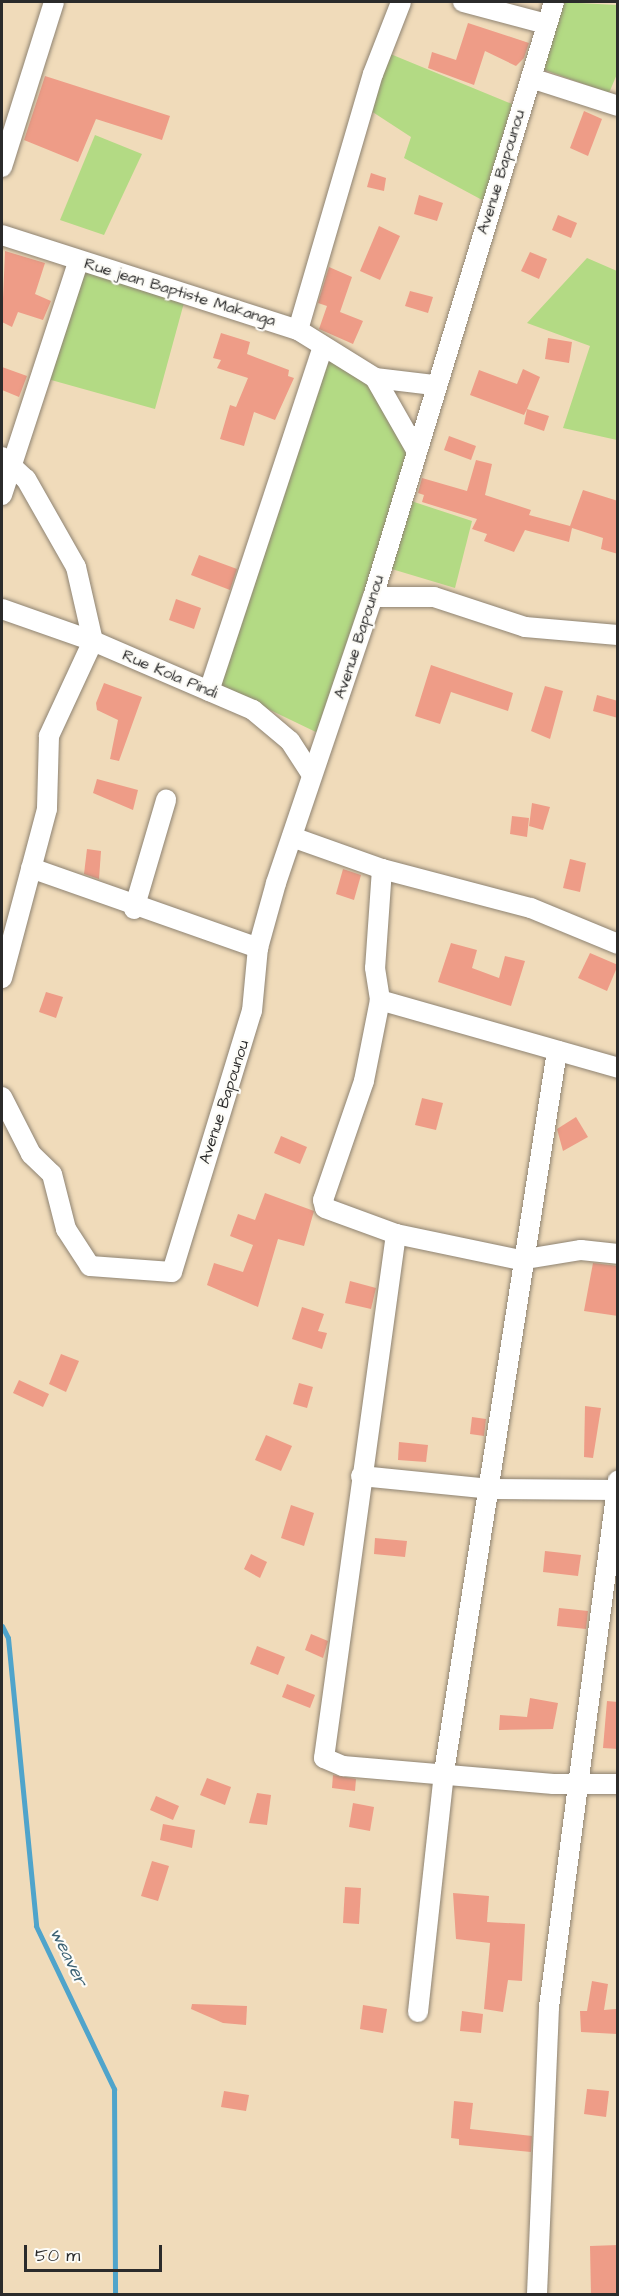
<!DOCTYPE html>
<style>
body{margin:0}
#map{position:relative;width:619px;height:2296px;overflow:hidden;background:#f0dbba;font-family:"Architects Daughter",sans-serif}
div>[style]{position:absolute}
.green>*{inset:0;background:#b3da84}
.stream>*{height:5px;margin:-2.5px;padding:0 2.5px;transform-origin:2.5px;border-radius:2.5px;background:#4fa4cb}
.building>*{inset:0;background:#ee9c87}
.roads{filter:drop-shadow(0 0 2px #8e8372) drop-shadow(0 0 2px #8e8372)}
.minor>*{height:20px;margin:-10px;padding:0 10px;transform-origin:10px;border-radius:10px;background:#fff}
span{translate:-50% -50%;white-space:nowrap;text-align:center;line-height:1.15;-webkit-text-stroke:4.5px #fdfcf7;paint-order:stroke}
.street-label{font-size:16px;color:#2b2b2b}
.water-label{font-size:18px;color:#3b6173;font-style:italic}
.frame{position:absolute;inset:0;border:3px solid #2b2b2b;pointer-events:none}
.scale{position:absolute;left:24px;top:2245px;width:138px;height:27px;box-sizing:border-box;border:3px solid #2b2b2b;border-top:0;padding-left:8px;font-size:18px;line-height:21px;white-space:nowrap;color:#2b2b2b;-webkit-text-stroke:4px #fdfcf7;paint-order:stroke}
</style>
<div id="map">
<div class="green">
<div style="clip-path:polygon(559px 2px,617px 5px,617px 74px,609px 93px,542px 69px)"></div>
<div style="clip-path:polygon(388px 53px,512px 104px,484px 201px,404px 158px,411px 137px,368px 109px)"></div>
<div style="clip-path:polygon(95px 135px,142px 154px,104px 235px,60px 220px)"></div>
<div style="clip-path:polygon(587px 258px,617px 271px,617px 440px,563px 428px,590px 346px,527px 323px)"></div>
<div style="clip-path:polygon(84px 272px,185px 299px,155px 409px,44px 378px)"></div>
<div style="clip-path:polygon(327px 358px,383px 395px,409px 448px,320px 734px,218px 685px)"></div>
<div style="clip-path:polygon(405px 499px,472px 521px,455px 588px,385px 567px)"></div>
</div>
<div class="stream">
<div style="left:2px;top:1626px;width:13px;rotate:63deg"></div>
<div style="left:8px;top:1638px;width:289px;rotate:84.4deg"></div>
<div style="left:36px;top:1926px;width:181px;rotate:64.4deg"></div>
<div style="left:114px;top:2089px;width:205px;rotate:89.7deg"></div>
</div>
<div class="building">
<div style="clip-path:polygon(468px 23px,529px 43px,524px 58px,516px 66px,485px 51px,474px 85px,428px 68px,432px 52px,456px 60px)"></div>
<div style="clip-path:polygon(45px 76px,170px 116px,162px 140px,96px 119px,78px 162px,24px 140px)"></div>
<div style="clip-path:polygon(584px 111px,602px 119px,588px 156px,570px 148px)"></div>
<div style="clip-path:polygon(371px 173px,386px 178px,384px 191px,367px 187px)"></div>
<div style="clip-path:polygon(419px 195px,443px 203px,437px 221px,414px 214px)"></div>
<div style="clip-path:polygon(558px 215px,577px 223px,571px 238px,552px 230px)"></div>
<div style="clip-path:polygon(379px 226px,400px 236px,380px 280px,360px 271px)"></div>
<div style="clip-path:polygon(5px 251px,45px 263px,35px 294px,51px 301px,43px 320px,18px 312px,12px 327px,2px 322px)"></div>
<div style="clip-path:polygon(530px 252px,547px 259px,539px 279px,521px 271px)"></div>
<div style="clip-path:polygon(329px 267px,352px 277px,340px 312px,363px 321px,353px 344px,319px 329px,327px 306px,318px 303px)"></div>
<div style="clip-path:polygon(410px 291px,433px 297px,428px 313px,405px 306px)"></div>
<div style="clip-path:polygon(221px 333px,250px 342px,247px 354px,289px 370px,288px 376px,294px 378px,275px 420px,254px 412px,244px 446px,220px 439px,230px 405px,236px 407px,248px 378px,217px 368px,221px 360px,213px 358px)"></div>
<div style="clip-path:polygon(548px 338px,572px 342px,569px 363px,545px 359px)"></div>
<div style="clip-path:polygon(2px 367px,27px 376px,19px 397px,2px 390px)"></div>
<div style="clip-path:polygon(523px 369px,540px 377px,527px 409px,549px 416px,544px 431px,524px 424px,527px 409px,524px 415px,470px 395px,479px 370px,517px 384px)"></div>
<div style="clip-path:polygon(449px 436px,476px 446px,471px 460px,444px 450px)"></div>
<div style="clip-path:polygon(476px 460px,492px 464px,485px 495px,531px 510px,529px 515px,570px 526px,583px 490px,618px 501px,618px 554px,601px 549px,603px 538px,572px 528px,569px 542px,525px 530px,514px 552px,484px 541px,487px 534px,472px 529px,477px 519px,422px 502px,424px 495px,418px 493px,422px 478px,467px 491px)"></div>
<div style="clip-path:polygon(199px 555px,237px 569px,230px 590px,191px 575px)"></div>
<div style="clip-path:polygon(176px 599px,201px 608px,194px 629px,169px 620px)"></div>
<div style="clip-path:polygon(431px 665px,513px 693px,508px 711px,451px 692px,440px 724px,415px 716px)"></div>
<div style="clip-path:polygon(104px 683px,142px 697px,119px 761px,110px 759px,118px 720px,97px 710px,96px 703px)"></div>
<div style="clip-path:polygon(545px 686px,563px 691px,550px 739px,531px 731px)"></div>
<div style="clip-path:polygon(597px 695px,618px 701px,618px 718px,593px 711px)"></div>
<div style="clip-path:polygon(97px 779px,138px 790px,133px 810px,93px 793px)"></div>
<div style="clip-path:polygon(532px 803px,550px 807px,543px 830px,529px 826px)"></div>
<div style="clip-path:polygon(512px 816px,529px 818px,527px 837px,510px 834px)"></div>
<div style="clip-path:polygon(87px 849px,101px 851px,99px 879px,84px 874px)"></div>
<div style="clip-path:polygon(570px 859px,586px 863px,580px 892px,563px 888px)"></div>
<div style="clip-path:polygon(343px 869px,361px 875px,354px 900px,336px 894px)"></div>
<div style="clip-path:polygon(451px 943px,477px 950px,472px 968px,499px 978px,505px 956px,525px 961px,511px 1006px,438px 982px)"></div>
<div style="clip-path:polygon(590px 953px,618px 965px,607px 991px,578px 978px)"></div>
<div style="clip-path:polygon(46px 992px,63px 997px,56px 1018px,39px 1012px)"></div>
<div style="clip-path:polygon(422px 1098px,443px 1103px,436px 1130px,415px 1125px)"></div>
<div style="clip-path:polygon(576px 1117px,588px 1137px,563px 1151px,557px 1129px)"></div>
<div style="clip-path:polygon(281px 1136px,307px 1147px,300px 1164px,274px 1153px)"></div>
<div style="clip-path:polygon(265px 1193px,314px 1211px,304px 1246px,278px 1239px,258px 1307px,207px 1285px,214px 1263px,243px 1272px,253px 1245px,230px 1236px,238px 1214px,255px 1220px)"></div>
<div style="clip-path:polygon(593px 1263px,618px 1266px,618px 1316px,584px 1311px)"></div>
<div style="clip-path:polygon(350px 1281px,376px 1288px,371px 1309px,345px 1303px)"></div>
<div style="clip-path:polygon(302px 1307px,324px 1314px,318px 1331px,327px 1333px,322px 1349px,292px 1339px)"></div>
<div style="clip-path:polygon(61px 1354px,79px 1361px,66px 1392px,49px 1384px)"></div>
<div style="clip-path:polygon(19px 1380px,49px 1394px,43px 1407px,13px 1393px)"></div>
<div style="clip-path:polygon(299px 1383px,313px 1387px,307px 1408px,293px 1404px)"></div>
<div style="clip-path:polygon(585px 1406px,601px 1408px,593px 1458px,584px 1457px)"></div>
<div style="clip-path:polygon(472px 1417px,486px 1419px,484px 1436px,470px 1434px)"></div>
<div style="clip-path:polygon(266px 1435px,292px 1446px,281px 1471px,255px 1460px)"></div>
<div style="clip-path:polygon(399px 1442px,428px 1445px,426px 1462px,398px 1460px)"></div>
<div style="clip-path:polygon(291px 1505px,314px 1513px,304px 1546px,281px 1538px)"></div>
<div style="clip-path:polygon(375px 1538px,407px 1541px,405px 1557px,374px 1554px)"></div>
<div style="clip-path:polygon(545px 1551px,581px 1555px,578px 1576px,543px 1572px)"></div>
<div style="clip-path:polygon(251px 1554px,267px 1562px,260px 1578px,244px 1569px)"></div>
<div style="clip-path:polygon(559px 1608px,588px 1611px,586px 1629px,557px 1626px)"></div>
<div style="clip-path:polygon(311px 1634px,328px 1641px,323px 1658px,305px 1650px)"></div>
<div style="clip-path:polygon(257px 1646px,285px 1657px,278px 1675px,250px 1664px)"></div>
<div style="clip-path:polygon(287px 1684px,315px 1695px,310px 1708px,282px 1697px)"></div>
<div style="clip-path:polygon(530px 1698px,558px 1703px,553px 1729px,499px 1730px,500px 1715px,527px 1717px)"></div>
<div style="clip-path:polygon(607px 1701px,618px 1702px,618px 1749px,603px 1748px)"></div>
<div style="clip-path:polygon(333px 1775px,356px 1779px,355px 1791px,332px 1788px)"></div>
<div style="clip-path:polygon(207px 1778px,231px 1787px,225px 1805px,200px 1795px)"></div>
<div style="clip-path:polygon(257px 1793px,271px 1795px,267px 1825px,249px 1823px)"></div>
<div style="clip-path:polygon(156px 1796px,179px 1806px,173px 1820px,150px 1810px)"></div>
<div style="clip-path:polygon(353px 1803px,374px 1807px,370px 1831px,349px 1827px)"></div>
<div style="clip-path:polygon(163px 1824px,195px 1830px,192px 1848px,160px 1840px)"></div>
<div style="clip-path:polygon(152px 1861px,169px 1866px,158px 1901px,141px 1896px)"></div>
<div style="clip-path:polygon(345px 1887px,361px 1888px,359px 1924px,343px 1923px)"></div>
<div style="clip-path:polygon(453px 1893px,489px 1896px,487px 1922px,525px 1924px,522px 1981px,508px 1980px,503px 2012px,484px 2009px,490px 1943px,456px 1939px)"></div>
<div style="clip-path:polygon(592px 1981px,608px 1984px,604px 2010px,616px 2009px,617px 2034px,581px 2032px,580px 2011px,587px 2011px)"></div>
<div style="clip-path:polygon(192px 2004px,247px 2006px,246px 2025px,223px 2023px,191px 2009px)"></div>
<div style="clip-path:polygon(363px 2005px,387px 2009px,383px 2033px,360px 2029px)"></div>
<div style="clip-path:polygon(462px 2011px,483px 2014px,481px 2033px,460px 2031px)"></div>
<div style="clip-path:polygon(587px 2089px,609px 2091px,606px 2117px,584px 2114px)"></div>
<div style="clip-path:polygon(224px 2091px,249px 2095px,246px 2111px,221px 2107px)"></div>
<div style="clip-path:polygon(454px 2101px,473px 2103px,470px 2129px,532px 2136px,531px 2152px,459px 2145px,459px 2139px,451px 2138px)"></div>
<div style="clip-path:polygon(618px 2245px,618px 2295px,591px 2295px,590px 2246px)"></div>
</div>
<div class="roads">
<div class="minor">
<div style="left:463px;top:2px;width:86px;rotate:14.8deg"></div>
<div style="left:531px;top:78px;width:91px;rotate:17.8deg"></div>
<div style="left:2px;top:167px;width:173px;rotate:-72.5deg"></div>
<div style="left:2px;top:235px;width:311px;rotate:17.8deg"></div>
<div style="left:298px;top:330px;width:91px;rotate:31.9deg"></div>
<div style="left:375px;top:378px;width:81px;rotate:60.3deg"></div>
<div style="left:298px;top:330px;width:267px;rotate:-73.7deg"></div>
<div style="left:373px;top:74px;width:77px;rotate:-68.7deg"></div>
<div style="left:375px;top:378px;width:59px;rotate:6.8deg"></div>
<div style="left:2px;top:457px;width:33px;rotate:43deg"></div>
<div style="left:26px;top:479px;width:101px;rotate:60.4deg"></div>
<div style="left:76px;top:567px;width:76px;rotate:77.1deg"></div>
<div style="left:93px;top:641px;width:105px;rotate:114.9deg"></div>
<div style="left:49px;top:736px;width:73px;rotate:91.6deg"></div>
<div style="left:47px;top:809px;width:175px;rotate:104.9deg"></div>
<div style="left:2px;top:495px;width:245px;rotate:-71.9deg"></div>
<div style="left:373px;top:597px;width:61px"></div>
<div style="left:434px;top:597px;width:96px;rotate:18.2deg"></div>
<div style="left:525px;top:627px;width:93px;rotate:4.9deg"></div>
<div style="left:2px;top:609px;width:96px;rotate:19.4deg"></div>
<div style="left:93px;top:641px;width:174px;rotate:23.3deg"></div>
<div style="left:253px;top:710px;width:48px;rotate:40deg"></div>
<div style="left:290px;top:741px;width:40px;rotate:57.1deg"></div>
<div style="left:209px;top:691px;width:362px;rotate:-71.7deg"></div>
<div style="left:292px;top:837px;width:96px;rotate:19.6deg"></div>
<div style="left:382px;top:869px;width:154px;rotate:14.7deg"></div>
<div style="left:531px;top:908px;width:94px;rotate:22.5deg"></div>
<div style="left:31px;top:868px;width:241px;rotate:19.4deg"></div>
<div style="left:382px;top:869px;width:99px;rotate:94deg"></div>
<div style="left:375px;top:968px;width:32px;rotate:81deg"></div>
<div style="left:380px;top:1000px;width:83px;rotate:101.2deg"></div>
<div style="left:364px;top:1081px;width:126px;rotate:109deg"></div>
<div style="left:323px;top:1200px;width:8px;rotate:76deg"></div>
<div style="left:325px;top:1208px;width:76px;rotate:20.1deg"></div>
<div style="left:396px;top:1234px;width:127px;rotate:11.8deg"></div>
<div style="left:520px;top:1260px;width:62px;rotate:-9.3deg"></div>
<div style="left:581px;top:1250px;width:37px;rotate:6deg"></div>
<div style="left:134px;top:909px;width:114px;rotate:-73.6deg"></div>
<div style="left:380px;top:1000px;width:248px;rotate:15.9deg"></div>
<div style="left:2px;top:1097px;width:64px;rotate:63deg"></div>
<div style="left:31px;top:1154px;width:29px;rotate:44deg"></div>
<div style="left:52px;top:1174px;width:57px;rotate:75.7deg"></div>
<div style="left:66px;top:1229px;width:44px;rotate:57deg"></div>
<div style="left:90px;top:1266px;width:82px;rotate:4.2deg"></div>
<div style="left:172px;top:1272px;width:273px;rotate:-73deg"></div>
<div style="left:252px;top:1011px;width:63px;rotate:-84.6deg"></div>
<div style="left:258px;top:948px;width:67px;rotate:-74.5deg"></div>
<div style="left:276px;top:883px;width:302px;rotate:-71.3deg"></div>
<div style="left:373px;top:597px;width:622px;rotate:-73.08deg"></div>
<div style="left:396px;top:1234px;width:529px;rotate:97.82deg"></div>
<div style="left:324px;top:1758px;width:21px;rotate:23deg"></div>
<div style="left:343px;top:1766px;width:211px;rotate:4.9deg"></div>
<div style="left:553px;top:1784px;width:65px"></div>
<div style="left:361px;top:1476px;width:132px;rotate:5.7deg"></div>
<div style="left:492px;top:1489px;width:126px;rotate:0.5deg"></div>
<div style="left:418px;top:2012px;width:241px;rotate:-83.8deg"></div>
<div style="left:444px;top:1772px;width:730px;rotate:-81.09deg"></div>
<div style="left:537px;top:2294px;width:287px;rotate:-87.6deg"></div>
<div style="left:549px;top:2007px;width:531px;rotate:-82.54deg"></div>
</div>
</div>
<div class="street-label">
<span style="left:501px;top:172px;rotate:-73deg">Avenue Bapounou</span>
<span style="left:180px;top:292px;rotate:17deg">Rue jean Baptiste Makanga</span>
<span style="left:359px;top:637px;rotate:-72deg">Avenue Bapounou</span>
<span style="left:170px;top:674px;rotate:23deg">Rue Kola Pindi</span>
<span style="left:224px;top:1102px;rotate:-72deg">Avenue Bapounou</span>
</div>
<div class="water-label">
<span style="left:68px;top:1957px;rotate:64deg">weaver</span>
</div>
<div class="frame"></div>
<div class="scale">50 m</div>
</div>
